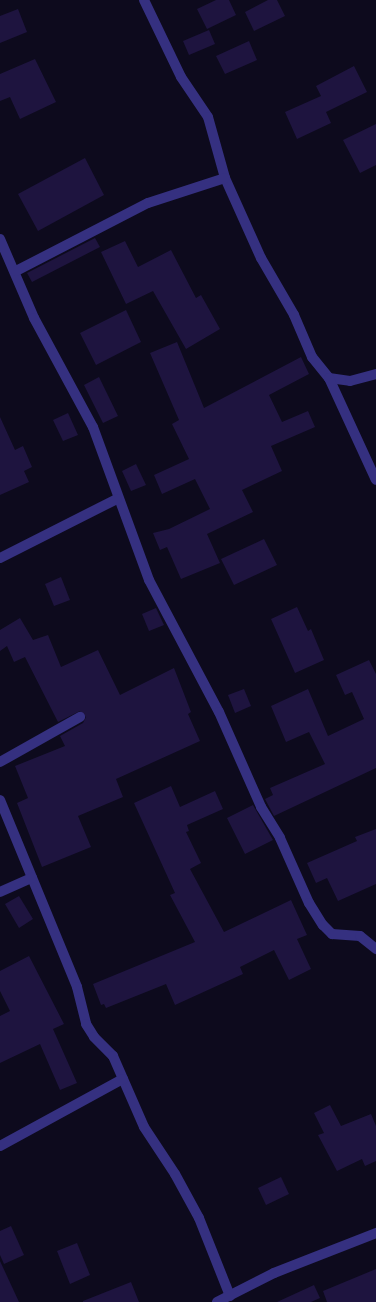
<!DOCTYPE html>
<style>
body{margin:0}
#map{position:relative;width:376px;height:1302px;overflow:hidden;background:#0d0a1d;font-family:"Golos Text",sans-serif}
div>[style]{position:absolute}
.building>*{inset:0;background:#1e143f}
.street>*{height:10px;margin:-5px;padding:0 5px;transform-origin:5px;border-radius:5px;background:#353080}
span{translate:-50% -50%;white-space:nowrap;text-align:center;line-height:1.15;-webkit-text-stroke:3px #0d0a1d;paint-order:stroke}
</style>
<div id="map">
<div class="building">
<div style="clip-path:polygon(216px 0,229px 0,236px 15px,207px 29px,197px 9px)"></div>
<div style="clip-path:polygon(268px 0,277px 0,285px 16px,254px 31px,245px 12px)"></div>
<div style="clip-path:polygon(18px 9px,27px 32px,0 43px,0 16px)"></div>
<div style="clip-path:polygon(209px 30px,215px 44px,189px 55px,183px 41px)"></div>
<div style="clip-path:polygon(249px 41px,257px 60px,225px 74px,216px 56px)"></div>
<div style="clip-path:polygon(35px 59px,56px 102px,20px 119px,10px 97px,0 101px,0 74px)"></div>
<div style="clip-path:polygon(354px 66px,367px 92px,326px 112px,331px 123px,297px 139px,285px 112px,321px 96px,316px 86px)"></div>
<div style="clip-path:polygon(376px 124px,376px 165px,360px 173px,343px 140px)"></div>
<div style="clip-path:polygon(85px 158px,104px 195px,38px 231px,18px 194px)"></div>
<div style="clip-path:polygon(95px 238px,100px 247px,32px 282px,27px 273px)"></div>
<div style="clip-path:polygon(125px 241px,138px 267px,171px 250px,196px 298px,201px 295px,220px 329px,186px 349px,153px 291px,126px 304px,101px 252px)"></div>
<div style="clip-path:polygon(126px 310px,141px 342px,96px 365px,80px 333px)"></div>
<div style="clip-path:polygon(177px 342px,204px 408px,301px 357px,309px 374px,269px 395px,282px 422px,308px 411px,315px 427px,271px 446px,282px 471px,242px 490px,253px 512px,207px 534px,220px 563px,181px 579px,167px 547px,160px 550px,153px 533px,169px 529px,210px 509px,195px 479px,162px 494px,154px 475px,189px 459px,172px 424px,179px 420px,150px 353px)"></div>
<div style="clip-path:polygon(99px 377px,118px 416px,103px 423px,84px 385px)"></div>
<div style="clip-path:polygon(68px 413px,78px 435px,63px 441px,53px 420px)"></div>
<div style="clip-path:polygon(0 417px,15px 450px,23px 446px,32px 467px,24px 471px,29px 482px,0 495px)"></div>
<div style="clip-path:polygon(136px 464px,146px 485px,131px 491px,122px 471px)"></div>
<div style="clip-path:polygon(264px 539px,277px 565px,234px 585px,221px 559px)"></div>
<div style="clip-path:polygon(61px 577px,70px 600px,54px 606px,45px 584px)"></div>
<div style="clip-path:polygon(297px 607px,308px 631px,311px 629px,324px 660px,295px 673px,271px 619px)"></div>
<div style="clip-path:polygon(156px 608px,164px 625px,149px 631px,142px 614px)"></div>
<div style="clip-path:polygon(20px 618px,33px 640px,48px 635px,61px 667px,98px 650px,120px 695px,174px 668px,191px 712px,188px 714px,200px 741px,116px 779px,123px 797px,78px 816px,91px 847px,42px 867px,17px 803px,28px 798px,15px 766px,65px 746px,60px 736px,83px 723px,86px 717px,80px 711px,58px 722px,25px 657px,14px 662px,7px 646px,0 651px,0 630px)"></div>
<div style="clip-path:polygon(369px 660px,376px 674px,376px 768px,274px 816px,265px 799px,273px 795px,270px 788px,325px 764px,309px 732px,286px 742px,271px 706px,308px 689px,328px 736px,364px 719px,352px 692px,345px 695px,336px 675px)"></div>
<div style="clip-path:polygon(244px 689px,251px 706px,235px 713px,228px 695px)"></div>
<div style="clip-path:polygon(171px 786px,180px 807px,215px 791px,223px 809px,187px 825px,189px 831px,186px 832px,201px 863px,190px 869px,224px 932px,291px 900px,307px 935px,297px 939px,311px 969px,289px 980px,274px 950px,240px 967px,243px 974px,175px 1005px,166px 984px,106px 1008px,104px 1004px,101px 1005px,93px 984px,195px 942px,170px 895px,175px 893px,134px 803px)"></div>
<div style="clip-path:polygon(253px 805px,273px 840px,245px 854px,227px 818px)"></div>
<div style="clip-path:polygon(376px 829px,376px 884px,338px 901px,327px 878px,316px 883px,307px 863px,357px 841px,355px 837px)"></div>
<div style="clip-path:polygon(19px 896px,33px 919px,19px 928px,5px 904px)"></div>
<div style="clip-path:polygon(29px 956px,64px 1024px,53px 1029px,77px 1083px,60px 1090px,40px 1044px,0 1063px,0 1016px,10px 1011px,0 991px,0 971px)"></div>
<div style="clip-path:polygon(330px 1105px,341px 1126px,371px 1114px,376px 1126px,376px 1161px,365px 1166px,362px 1159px,337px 1171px,318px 1135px,324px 1133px,314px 1113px)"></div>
<div style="clip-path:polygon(281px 1177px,289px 1194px,266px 1205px,258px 1188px)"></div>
<div style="clip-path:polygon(11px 1226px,24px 1255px,4px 1264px,0 1255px,0 1231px)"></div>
<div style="clip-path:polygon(77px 1243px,90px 1275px,70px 1284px,57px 1251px)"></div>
<div style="clip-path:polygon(0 1261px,19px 1302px,0 1302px)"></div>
<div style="clip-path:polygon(376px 1269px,376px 1302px,327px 1302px,323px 1291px)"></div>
<div style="clip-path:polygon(131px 1282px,139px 1302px,83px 1302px,83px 1301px)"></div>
<div style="clip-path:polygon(314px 1285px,320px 1298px,311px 1302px,277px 1302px)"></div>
</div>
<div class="street">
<div style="left:144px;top:0;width:85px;rotate:64.3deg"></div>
<div style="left:181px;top:77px;width:48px;rotate:56deg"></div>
<div style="left:208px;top:117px;width:63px;rotate:74.4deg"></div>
<div style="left:225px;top:178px;width:88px;rotate:65.8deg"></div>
<div style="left:261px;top:258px;width:66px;rotate:59.9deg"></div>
<div style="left:294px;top:315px;width:46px;rotate:66.8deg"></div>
<div style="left:312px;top:357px;width:27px;rotate:51deg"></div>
<div style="left:329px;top:378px;width:21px;rotate:8deg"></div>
<div style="left:350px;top:381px;width:27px;rotate:-15deg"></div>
<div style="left:0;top:239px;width:86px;rotate:66.7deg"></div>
<div style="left:34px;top:318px;width:124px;rotate:61.6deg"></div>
<div style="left:93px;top:427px;width:163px;rotate:69.9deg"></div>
<div style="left:149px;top:580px;width:149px;rotate:62.1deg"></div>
<div style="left:219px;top:712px;width:104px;rotate:66.1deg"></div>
<div style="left:261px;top:807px;width:36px;rotate:58deg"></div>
<div style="left:280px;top:838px;width:71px;rotate:66deg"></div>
<div style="left:309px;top:903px;width:26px;rotate:58deg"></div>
<div style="left:323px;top:925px;width:13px;rotate:45deg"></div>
<div style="left:332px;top:934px;width:28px;rotate:4deg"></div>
<div style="left:360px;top:936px;width:21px;rotate:39deg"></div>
<div style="left:16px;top:271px;width:148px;rotate:-27.3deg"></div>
<div style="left:148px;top:203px;width:81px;rotate:-18deg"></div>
<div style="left:329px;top:378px;width:112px;rotate:65.3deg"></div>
<div style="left:0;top:558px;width:131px;rotate:-26.8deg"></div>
<div style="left:0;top:762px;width:92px;rotate:-29.4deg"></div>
<div style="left:0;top:800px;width:202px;rotate:67.6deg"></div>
<div style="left:77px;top:987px;width:38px;rotate:76deg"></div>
<div style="left:86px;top:1024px;width:15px;rotate:58deg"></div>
<div style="left:94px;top:1037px;width:27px;rotate:45deg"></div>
<div style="left:113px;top:1056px;width:77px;rotate:66.4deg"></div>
<div style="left:144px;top:1127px;width:56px;rotate:56.6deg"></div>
<div style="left:175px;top:1174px;width:50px;rotate:61.4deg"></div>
<div style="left:199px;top:1218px;width:84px;rotate:68.3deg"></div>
<div style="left:0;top:892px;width:35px;rotate:-24deg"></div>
<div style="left:0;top:1146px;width:140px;rotate:-28.6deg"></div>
<div style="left:217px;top:1302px;width:64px;rotate:-27deg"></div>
<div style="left:274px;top:1273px;width:110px;rotate:-21.4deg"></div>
</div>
</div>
